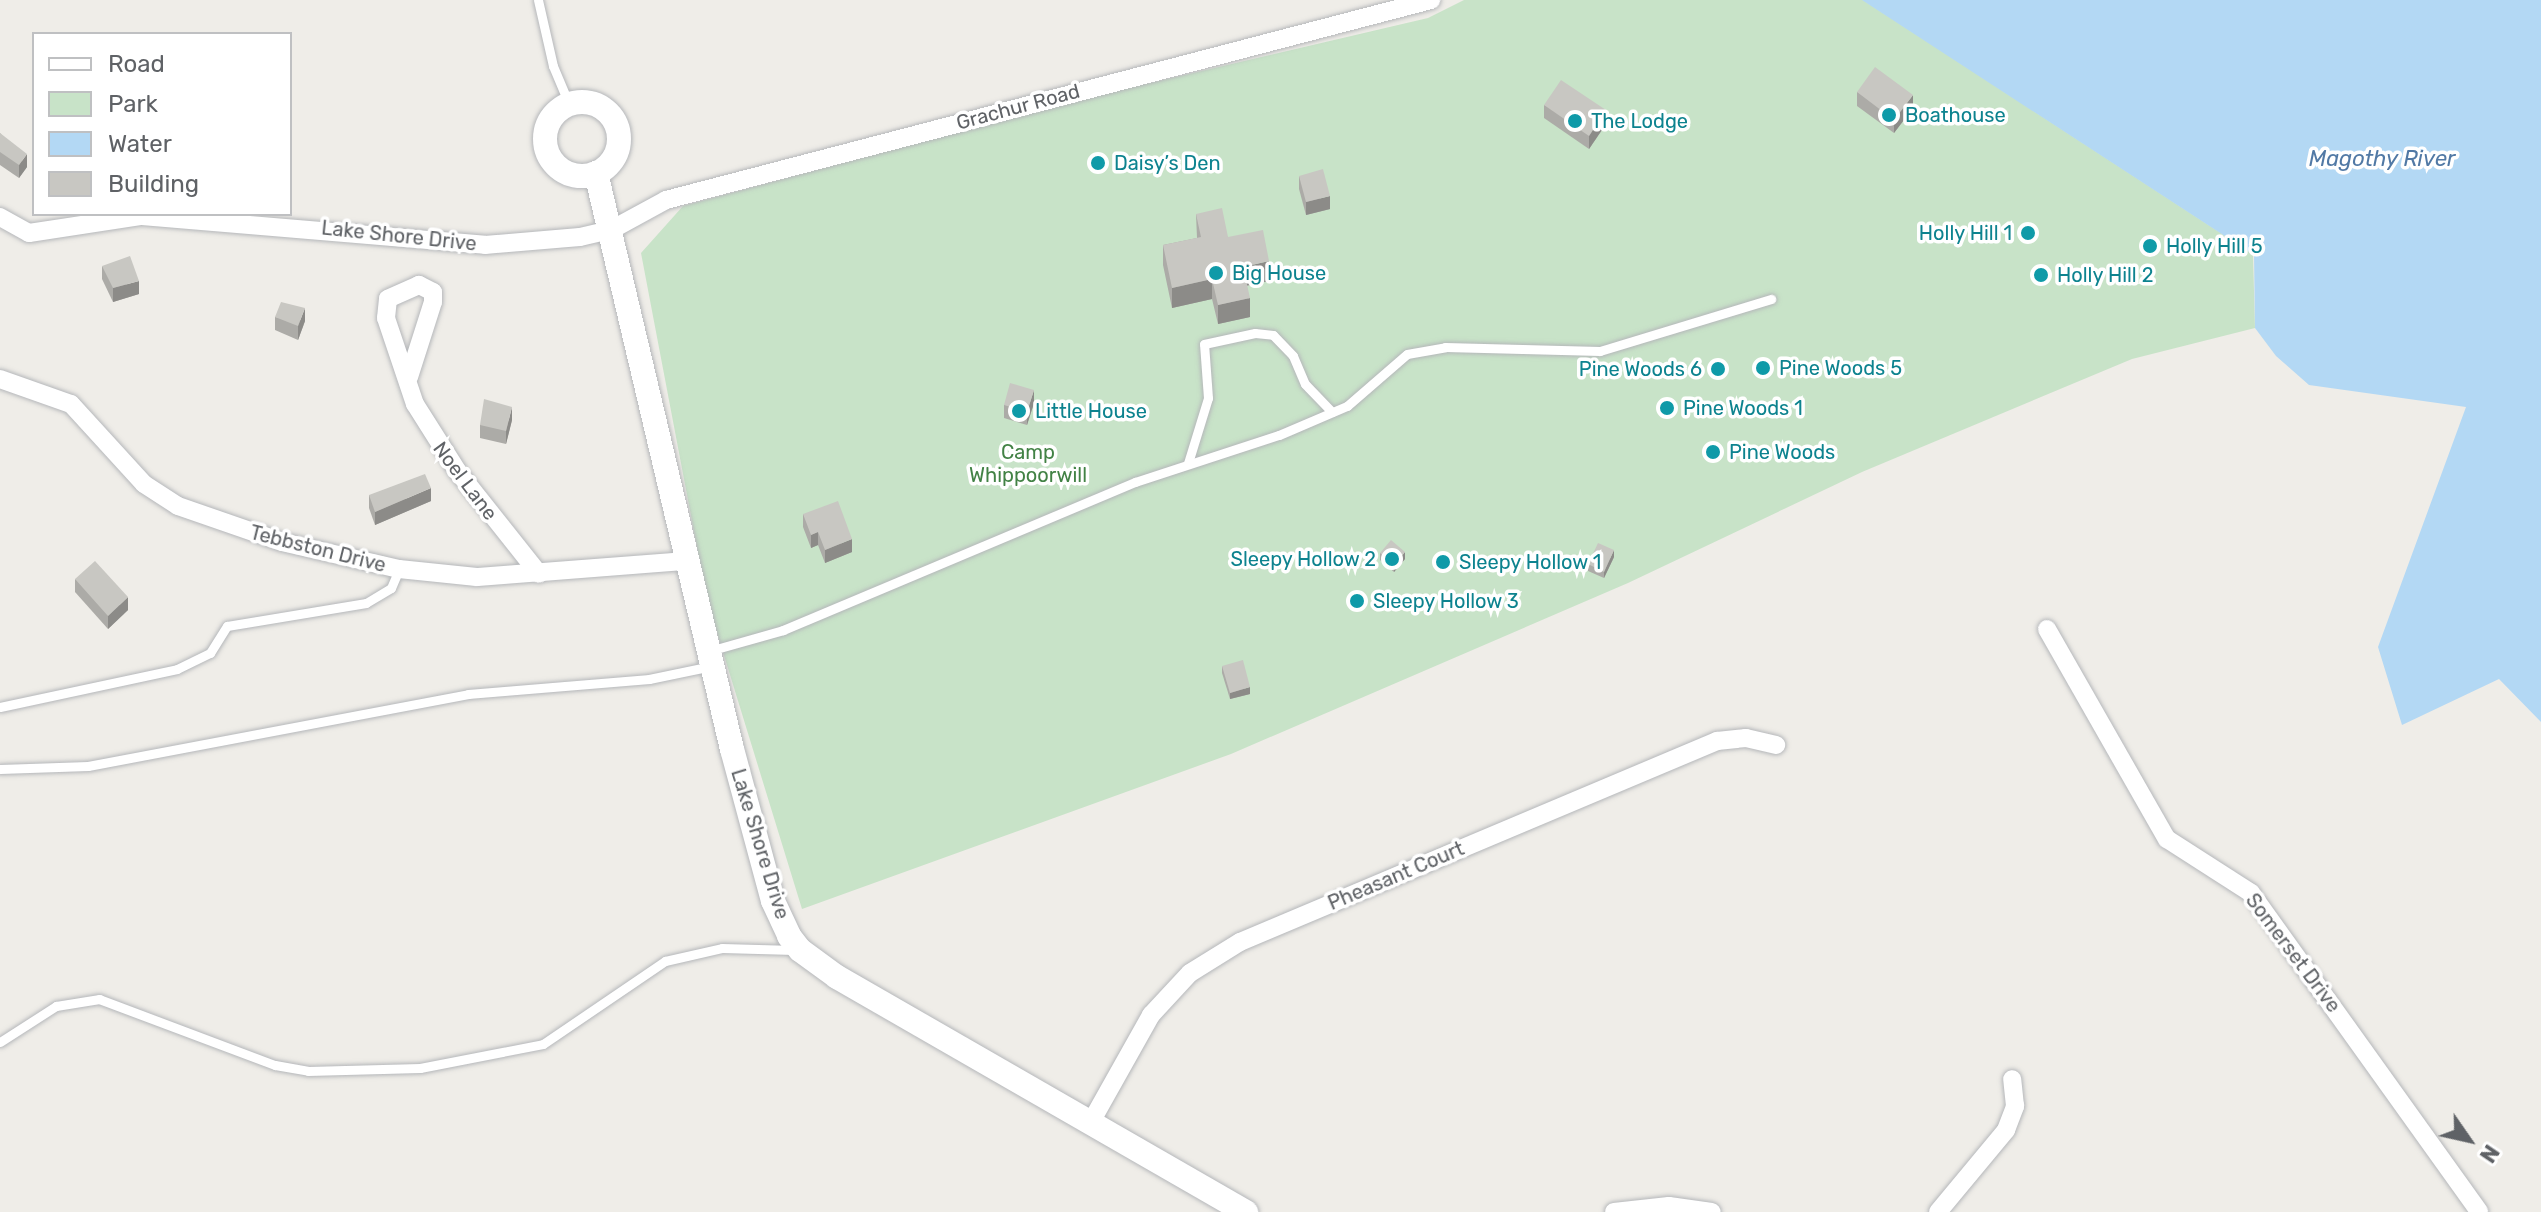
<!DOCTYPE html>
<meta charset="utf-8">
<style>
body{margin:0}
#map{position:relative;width:2541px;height:1212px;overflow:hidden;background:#efede8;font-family:Rubik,sans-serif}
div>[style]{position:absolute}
.green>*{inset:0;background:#c8e3c8}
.water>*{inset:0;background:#b3d8f4}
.roads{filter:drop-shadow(0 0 2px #b5b7ba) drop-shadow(0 0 2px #b5b7ba)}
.service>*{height:9px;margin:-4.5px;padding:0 4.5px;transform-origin:4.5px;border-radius:4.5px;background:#fff}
.minor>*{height:18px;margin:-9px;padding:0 9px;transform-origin:9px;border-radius:9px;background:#fff}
.tertiary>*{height:24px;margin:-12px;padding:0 12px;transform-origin:12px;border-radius:12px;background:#fff}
.tertiary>.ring{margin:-12px;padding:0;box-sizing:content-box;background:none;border:24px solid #fff;border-radius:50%}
.wall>*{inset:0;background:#acaba7}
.shaded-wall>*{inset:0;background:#8c8b88}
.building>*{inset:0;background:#c8c7c2}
.dots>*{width:22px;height:22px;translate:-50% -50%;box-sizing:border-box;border:4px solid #fff;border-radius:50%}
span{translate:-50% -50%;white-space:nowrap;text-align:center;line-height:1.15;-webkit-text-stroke:7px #fff;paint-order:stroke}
.street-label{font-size:20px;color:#5f6266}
.culture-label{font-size:20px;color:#0d838f}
.left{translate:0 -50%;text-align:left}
.right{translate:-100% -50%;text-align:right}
.park-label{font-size:20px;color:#428245}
.water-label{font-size:22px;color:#5179a5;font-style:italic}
.legend{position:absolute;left:32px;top:32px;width:260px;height:184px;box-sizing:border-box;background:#fff;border:2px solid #bfc0c2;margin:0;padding:10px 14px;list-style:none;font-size:24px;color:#5f6266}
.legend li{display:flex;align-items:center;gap:16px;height:40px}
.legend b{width:40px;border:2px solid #bfc0c2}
.north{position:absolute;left:2429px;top:1100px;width:80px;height:80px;-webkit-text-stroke:6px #fff;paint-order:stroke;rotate:124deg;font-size:22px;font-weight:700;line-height:32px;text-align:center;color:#5f6266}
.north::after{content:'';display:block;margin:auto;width:28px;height:36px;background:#5f6266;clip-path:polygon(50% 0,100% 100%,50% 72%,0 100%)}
</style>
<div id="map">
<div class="green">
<div style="clip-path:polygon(1464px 0,1863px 0,2253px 254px,2255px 328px,2132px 359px,1862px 472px,1628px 583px,1231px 754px,802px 909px,707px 600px,641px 253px,683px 206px,1082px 99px,1428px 18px)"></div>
</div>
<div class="water">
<div style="clip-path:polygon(1862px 0,2541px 0,2541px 722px,2499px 679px,2402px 725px,2378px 647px,2466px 407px,2309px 385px,2276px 356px,2255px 328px,2254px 255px)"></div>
</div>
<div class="roads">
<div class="service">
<div style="left:538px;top:0;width:68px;rotate:77.2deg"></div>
<div style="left:553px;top:66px;width:41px;rotate:67.2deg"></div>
<div style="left:1188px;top:463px;width:68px;rotate:-72.9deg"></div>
<div style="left:1208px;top:398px;width:54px;rotate:-94.2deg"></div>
<div style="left:1204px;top:344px;width:52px;rotate:-12.2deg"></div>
<div style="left:1255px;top:333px;width:18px;rotate:6deg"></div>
<div style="left:1273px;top:335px;width:29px;rotate:46deg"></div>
<div style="left:1293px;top:356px;width:30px;rotate:67deg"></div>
<div style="left:1305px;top:384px;width:39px;rotate:46deg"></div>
<div style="left:709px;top:651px;width:77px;rotate:-15.8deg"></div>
<div style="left:783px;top:630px;width:382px;rotate:-22.8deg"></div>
<div style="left:1135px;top:482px;width:151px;rotate:-18.1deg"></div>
<div style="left:1279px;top:435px;width:74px;rotate:-23.1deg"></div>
<div style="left:1347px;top:406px;width:79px;rotate:-40.9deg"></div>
<div style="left:1407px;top:354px;width:39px;rotate:-10deg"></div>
<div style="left:1445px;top:347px;width:155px;rotate:1.5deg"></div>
<div style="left:1600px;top:351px;width:179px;rotate:-16.9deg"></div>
<div style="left:0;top:707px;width:181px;rotate:-12.1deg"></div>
<div style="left:177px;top:669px;width:37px;rotate:-26deg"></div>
<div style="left:210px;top:653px;width:32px;rotate:-58deg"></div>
<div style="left:227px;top:626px;width:141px;rotate:-9.4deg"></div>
<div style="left:366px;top:603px;width:29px;rotate:-31deg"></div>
<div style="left:391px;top:588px;width:21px;rotate:-67deg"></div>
<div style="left:0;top:769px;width:88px;rotate:-2deg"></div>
<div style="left:88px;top:766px;width:387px;rotate:-10.7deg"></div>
<div style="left:468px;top:694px;width:182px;rotate:-4.7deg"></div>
<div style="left:649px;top:679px;width:64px;rotate:-11.7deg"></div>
<div style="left:0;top:1042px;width:67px;rotate:-32.7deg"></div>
<div style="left:56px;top:1006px;width:44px;rotate:-9.2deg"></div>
<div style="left:99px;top:999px;width:188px;rotate:20.6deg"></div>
<div style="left:275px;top:1065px;width:34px;rotate:10deg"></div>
<div style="left:308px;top:1071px;width:112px;rotate:-1.5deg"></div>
<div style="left:420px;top:1068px;width:125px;rotate:-11deg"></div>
<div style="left:543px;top:1044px;width:148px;rotate:-34.2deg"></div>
<div style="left:665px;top:961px;width:58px;rotate:-12.8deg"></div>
<div style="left:722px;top:948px;width:72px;rotate:1.6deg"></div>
</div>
<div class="minor">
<div style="left:0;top:217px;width:33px;rotate:29deg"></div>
<div style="left:29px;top:233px;width:114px;rotate:-8.6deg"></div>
<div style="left:142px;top:216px;width:344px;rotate:4.8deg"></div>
<div style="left:485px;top:245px;width:95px;rotate:-4.8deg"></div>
<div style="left:580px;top:237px;width:32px;rotate:-13deg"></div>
<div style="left:611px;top:230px;width:63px;rotate:-28.6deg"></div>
<div style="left:666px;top:200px;width:791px;rotate:-14.65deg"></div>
<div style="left:409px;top:377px;width:79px;rotate:-72.3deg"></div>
<div style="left:433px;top:302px;width:10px;rotate:-90deg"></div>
<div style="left:433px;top:292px;width:16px;rotate:-153deg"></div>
<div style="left:419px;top:285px;width:34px;rotate:156deg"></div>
<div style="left:388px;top:299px;width:19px;rotate:96deg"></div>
<div style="left:386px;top:318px;width:91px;rotate:71.4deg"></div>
<div style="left:415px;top:404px;width:80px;rotate:57.7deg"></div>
<div style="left:458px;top:472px;width:130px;rotate:51.5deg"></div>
<div style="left:0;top:379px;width:75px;rotate:19.4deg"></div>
<div style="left:71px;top:404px;width:108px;rotate:47.6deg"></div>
<div style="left:144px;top:484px;width:40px;rotate:32.9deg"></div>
<div style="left:178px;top:506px;width:110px;rotate:19.1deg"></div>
<div style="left:282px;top:542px;width:120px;rotate:13deg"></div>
<div style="left:399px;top:569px;width:78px;rotate:5.9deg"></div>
<div style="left:477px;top:577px;width:211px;rotate:-4.4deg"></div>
<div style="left:2047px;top:629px;width:242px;rotate:60.3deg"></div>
<div style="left:2167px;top:839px;width:100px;rotate:32.7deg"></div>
<div style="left:2251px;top:893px;width:392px;rotate:54.4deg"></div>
<div style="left:1091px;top:1122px;width:123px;rotate:-60.7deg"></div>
<div style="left:1151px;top:1015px;width:57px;rotate:-47.1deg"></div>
<div style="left:1190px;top:973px;width:59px;rotate:-31.8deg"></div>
<div style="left:1240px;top:942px;width:518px;rotate:-22.85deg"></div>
<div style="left:1717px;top:741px;width:29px;rotate:-6deg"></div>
<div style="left:1746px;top:738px;width:31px;rotate:13deg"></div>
<div style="left:1614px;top:1212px;width:55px;rotate:-6.2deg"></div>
<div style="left:1669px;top:1206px;width:43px;rotate:7.9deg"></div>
<div style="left:1938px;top:1212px;width:107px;rotate:-50.3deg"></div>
<div style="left:2006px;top:1130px;width:26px;rotate:-69deg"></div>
<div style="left:2015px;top:1106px;width:27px;rotate:-96deg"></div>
</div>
<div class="tertiary">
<div class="ring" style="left:545px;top:102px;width:50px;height:50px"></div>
<div style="left:596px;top:173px;width:592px;rotate:76.72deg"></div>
<div style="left:732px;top:749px;width:157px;rotate:74.9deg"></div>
<div style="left:773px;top:901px;width:38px;rotate:65deg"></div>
<div style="left:789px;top:936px;width:18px;rotate:52deg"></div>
<div style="left:800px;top:950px;width:46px;rotate:36.1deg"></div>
<div style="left:837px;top:977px;width:472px;rotate:29.9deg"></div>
</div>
</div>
<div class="wall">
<div style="clip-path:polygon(1857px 92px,1913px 108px,1894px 133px,1857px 106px)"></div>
<div style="clip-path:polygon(1544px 105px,1606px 124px,1589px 149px,1544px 118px)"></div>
<div style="clip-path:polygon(0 133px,27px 167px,19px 178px,0 165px)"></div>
<div style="clip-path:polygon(1299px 176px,1330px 209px,1306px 215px,1299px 189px)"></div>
<div style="clip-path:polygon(1196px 214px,1228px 237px,1269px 281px,1247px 286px,1250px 317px,1218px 324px,1212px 299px,1172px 308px,1163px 265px,1163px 245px,1197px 238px)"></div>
<div style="clip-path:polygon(102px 266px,139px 294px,113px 302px,102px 279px)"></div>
<div style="clip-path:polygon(275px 317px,305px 321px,298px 340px,275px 330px)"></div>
<div style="clip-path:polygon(1034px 403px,1027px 425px,1004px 418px,1004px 405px)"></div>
<div style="clip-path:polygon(512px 420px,506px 444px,480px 438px,480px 425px)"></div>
<div style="clip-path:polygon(369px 495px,431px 501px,375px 525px,369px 508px)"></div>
<div style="clip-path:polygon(803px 514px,852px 552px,825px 563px,818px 545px,811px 548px,803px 527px)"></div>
<div style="clip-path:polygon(1380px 553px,1405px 559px,1394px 572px,1380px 560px)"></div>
<div style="clip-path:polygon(1614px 557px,1604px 578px,1588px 571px,1588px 564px)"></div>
<div style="clip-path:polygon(75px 579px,128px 610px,108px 629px,75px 592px)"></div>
<div style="clip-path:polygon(1222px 666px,1250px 694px,1230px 699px,1222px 673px)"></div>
</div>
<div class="shaded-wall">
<div style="clip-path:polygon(1913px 95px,1913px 108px,1894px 133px,1894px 120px)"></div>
<div style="clip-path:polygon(1606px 110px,1606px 124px,1589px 149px,1589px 136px)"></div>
<div style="clip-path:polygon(27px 154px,27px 167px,19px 178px,19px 165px)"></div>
<div style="clip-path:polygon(1330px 196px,1330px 209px,1306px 215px,1306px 202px)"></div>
<div style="clip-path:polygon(1269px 261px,1269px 281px,1243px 286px,1243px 267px)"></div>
<div style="clip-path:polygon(1212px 279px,1212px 299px,1172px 308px,1172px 288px)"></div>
<div style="clip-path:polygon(139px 281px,139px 294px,113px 302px,113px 288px)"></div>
<div style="clip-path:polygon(1250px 298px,1250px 317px,1218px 324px,1218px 305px)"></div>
<div style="clip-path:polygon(305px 308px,305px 321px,298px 340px,298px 326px)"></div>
<div style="clip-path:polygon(1034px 390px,1034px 403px,1027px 425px,1027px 412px)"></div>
<div style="clip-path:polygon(512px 407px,512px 420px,506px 444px,506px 431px)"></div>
<div style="clip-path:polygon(431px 488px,431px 501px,375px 525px,375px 512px)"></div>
<div style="clip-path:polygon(818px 532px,818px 545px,811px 548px,811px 535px)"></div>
<div style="clip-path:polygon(852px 539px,852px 552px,825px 563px,825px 550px)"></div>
<div style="clip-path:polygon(1614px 550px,1614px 557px,1604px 578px,1604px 572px)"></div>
<div style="clip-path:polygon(1405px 552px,1405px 559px,1394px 572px,1394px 565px)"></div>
<div style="clip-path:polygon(128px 597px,128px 610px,108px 629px,108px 616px)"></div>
<div style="clip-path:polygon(1250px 687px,1250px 694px,1230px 699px,1230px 693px)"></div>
</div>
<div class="building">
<div style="clip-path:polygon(1875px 67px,1913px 95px,1894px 120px,1857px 92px)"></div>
<div style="clip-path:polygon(1561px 80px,1606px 110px,1589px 136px,1544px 105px)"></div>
<div style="clip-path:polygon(0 133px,27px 154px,19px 165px,0 152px)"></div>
<div style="clip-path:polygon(1323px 169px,1330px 196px,1306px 202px,1299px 176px)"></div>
<div style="clip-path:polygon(1222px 208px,1228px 237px,1263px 230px,1269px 261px,1243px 267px,1250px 298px,1218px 305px,1212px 279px,1172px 288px,1163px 245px,1201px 237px,1196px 214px)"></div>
<div style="clip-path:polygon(130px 256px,139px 281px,113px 288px,102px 266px)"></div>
<div style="clip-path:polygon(281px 302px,305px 308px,298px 326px,275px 317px)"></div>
<div style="clip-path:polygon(1010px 383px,1034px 390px,1027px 412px,1004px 405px)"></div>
<div style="clip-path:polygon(484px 399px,512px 407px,506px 431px,480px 425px)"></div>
<div style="clip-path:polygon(425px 474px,431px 488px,375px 512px,369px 495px)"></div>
<div style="clip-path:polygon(838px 501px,852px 539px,825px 550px,818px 532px,811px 535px,803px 514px)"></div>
<div style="clip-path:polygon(1391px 540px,1405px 552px,1394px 565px,1380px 553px)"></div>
<div style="clip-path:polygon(1598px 543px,1614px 550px,1604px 572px,1588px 564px)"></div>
<div style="clip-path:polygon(95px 561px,128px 597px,108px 616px,75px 579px)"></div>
<div style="clip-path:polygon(1243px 660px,1250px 687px,1230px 693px,1222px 666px)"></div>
</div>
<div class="dots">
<div style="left:1889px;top:115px;background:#0f9aa8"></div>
<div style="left:1575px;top:121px;background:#0f9aa8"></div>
<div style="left:1098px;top:163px;background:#0f9aa8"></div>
<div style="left:2028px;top:233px;background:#0f9aa8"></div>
<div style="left:2150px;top:246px;background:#0f9aa8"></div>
<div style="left:1216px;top:273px;background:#0f9aa8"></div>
<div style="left:2041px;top:275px;background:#0f9aa8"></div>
<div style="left:1763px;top:368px;background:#0f9aa8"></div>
<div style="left:1718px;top:369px;background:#0f9aa8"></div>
<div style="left:1667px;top:408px;background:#0f9aa8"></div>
<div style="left:1019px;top:411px;background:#0f9aa8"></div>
<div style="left:1713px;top:452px;background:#0f9aa8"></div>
<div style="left:1392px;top:559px;background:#0f9aa8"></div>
<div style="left:1443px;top:562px;background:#0f9aa8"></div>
<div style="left:1357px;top:601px;background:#0f9aa8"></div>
</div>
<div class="street-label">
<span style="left:1018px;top:107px;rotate:-15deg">Grachur Road</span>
<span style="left:399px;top:236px;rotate:6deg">Lake Shore Drive</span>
<span style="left:465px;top:481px;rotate:53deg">Noel Lane</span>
<span style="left:318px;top:549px;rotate:14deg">Tebbston Drive</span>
<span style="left:760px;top:844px;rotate:73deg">Lake Shore Drive</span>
<span style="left:1396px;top:876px;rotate:-23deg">Pheasant Court</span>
<span style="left:2293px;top:953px;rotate:53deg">Somerset Drive</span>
</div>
<div class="culture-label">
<span class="left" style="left:1905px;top:115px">Boathouse</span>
<span class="left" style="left:1591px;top:121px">The Lodge</span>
<span class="left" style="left:1114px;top:163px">Daisy’s Den</span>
<span class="right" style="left:2012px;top:233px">Holly Hill 1</span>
<span class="left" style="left:2166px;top:246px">Holly Hill 5</span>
<span class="left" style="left:1232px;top:273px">Big House</span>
<span class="left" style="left:2057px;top:275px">Holly Hill 2</span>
<span class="left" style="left:1779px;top:368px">Pine Woods 5</span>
<span class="right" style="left:1702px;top:369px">Pine Woods 6</span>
<span class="left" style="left:1683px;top:408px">Pine Woods 1</span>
<span class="left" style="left:1035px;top:411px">Little House</span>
<span class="left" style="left:1729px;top:452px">Pine Woods</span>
<span class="right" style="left:1376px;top:559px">Sleepy Hollow 2</span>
<span class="left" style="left:1459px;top:562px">Sleepy Hollow 1</span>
<span class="left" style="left:1373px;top:601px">Sleepy Hollow 3</span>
</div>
<div class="park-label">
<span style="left:1028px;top:464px">Camp<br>Whippoorwill</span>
</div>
<div class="water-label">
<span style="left:2382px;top:159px">Magothy River</span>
</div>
<ul class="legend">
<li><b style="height:10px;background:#fff"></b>Road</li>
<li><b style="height:22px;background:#c8e3c8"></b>Park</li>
<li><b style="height:22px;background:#b3d8f4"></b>Water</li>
<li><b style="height:22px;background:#c8c7c2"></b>Building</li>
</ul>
<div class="north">N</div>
</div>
